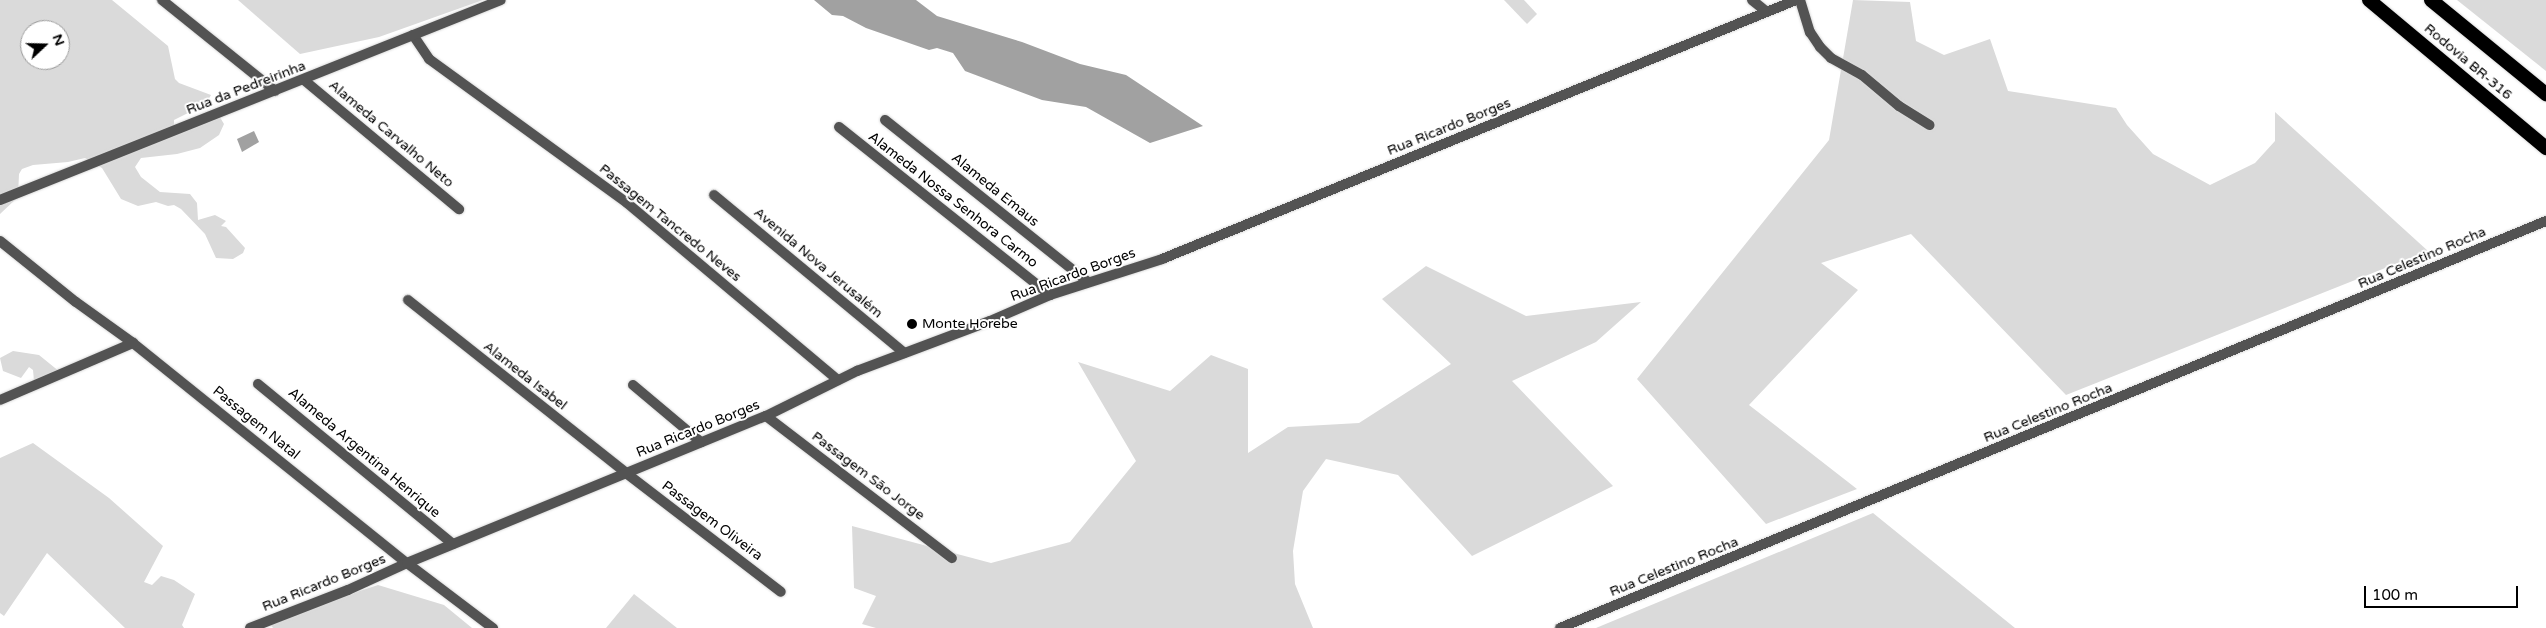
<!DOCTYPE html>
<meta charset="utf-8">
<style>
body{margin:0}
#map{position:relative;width:2546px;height:628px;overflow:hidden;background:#fff;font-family:"Varela Round",sans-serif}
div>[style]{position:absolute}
.green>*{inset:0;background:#dadada}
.water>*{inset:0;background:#a1a1a1}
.roads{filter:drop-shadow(0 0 1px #dbdbdb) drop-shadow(0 0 1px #dbdbdb)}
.minor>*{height:10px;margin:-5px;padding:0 5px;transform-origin:5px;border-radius:5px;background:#535353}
.tertiary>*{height:10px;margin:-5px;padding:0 5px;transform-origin:5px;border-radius:5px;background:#535353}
.trunk>*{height:14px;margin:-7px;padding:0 7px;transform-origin:7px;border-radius:7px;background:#000}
.dots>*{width:14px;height:14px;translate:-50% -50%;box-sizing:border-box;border:2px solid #fff;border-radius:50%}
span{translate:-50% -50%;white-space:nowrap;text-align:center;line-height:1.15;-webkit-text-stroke:4px #fff;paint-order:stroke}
.street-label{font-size:14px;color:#000}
.poi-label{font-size:14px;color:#000}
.left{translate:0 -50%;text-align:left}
.north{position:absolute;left:20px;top:20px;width:50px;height:50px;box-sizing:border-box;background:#fff;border:1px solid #999;border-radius:50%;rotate:69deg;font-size:14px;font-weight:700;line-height:20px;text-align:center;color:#000}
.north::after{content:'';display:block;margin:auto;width:18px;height:22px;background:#000;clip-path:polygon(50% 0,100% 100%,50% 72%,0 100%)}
.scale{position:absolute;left:2364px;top:586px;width:154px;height:22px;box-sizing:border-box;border:2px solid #000;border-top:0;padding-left:6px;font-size:15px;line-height:18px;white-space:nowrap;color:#000;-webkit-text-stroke:4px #fff;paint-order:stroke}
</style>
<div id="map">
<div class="green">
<div style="clip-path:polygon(evenodd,0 0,112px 0,168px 46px,175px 79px,179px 83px,211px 95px,206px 104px,174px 120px,174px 125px,218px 114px,224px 124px,219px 135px,200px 148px,177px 154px,141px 158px,135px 167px,141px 177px,160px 192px,190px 194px,197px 203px,198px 220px,215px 215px,226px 221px,221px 226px,226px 227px,245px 248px,243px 253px,233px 259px,216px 258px,205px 234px,181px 209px,174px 205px,168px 206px,156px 202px,138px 206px,121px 199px,102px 168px,85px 158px,68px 162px,33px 165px,22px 169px,19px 174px,18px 197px,0 214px,0 0,30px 30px,60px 30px,60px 60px,30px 60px,30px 30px)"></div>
<div style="clip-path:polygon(238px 0,483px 0,379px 37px,300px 54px)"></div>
<div style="clip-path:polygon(1504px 0,1524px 0,1537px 14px,1527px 24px)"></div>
<div style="clip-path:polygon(1853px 0,1910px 2px,1916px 41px,1944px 55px,1990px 39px,2008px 91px,2116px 108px,2127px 125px,2153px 154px,2210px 185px,2255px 163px,2275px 141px,2275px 112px,2428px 251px,2066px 395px,1911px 234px,1821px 263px,1858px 290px,1749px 405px,1857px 489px,1766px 524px,1637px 379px,1829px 140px)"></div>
<div style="clip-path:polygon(2457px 0,2546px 0,2546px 71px)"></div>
<div style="clip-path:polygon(1426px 266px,1526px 316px,1641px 302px,1596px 342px,1512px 381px,1613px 486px,1472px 556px,1398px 475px,1326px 459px,1303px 491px,1293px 551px,1295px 584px,1313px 628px,876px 628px,862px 624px,876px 596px,854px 588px,852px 526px,991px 563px,1070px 542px,1136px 461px,1078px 362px,1170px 391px,1211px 355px,1248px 369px,1248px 453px,1288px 427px,1359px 423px,1451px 364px,1382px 299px)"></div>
<div style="clip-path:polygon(13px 351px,39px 355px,60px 372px,34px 381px,33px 370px,29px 367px,21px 378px,3px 371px,0 358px)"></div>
<div style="clip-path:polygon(33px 443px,109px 498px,163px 546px,144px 582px,152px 585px,161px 576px,174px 580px,195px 594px,182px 625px,184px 628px,125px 628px,47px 553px,4px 616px,0 613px,0 458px)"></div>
<div style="clip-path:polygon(1873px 513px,2015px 628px,1596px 628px)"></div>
<div style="clip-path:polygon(378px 585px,444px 605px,472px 628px,273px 628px,268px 621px)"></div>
<div style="clip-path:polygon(634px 594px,677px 628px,606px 628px)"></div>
</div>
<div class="water">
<div style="clip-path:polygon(814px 0,916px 0,937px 16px,1022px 42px,1080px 64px,1126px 75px,1203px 126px,1150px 143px,1086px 107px,1042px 100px,965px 71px,953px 53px,937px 48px,929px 50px,866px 28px,843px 16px,832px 15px)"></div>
<div style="clip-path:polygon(254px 131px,259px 142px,242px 152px,237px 139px)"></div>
</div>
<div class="roads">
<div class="minor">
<div style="left:162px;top:0;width:145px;rotate:38.8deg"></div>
<div style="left:1752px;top:0;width:19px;rotate:39deg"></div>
<div style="left:1800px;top:0;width:34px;rotate:73deg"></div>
<div style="left:1810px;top:32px;width:18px;rotate:56deg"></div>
<div style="left:1820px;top:47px;width:16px;rotate:45deg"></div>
<div style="left:1831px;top:58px;width:35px;rotate:29deg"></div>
<div style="left:1862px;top:75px;width:48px;rotate:40deg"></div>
<div style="left:1899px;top:106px;width:36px;rotate:32deg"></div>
<div style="left:413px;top:35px;width:29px;rotate:56deg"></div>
<div style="left:429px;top:59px;width:245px;rotate:36deg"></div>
<div style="left:627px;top:203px;width:275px;rotate:40deg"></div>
<div style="left:304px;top:80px;width:202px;rotate:39.8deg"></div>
<div style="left:885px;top:120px;width:260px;rotate:38.6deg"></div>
<div style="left:839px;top:127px;width:270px;rotate:38.5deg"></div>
<div style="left:714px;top:195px;width:247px;rotate:39.7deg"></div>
<div style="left:0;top:200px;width:539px;rotate:-21.76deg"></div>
<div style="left:0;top:241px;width:97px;rotate:38.8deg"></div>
<div style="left:76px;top:302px;width:70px;rotate:35.7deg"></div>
<div style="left:133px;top:343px;width:351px;rotate:38.8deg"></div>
<div style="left:407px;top:563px;width:108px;rotate:37.1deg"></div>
<div style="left:408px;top:300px;width:278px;rotate:38.4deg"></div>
<div style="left:626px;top:473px;width:195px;rotate:37.5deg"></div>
<div style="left:258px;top:384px;width:252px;rotate:39.4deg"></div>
<div style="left:633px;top:385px;width:89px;rotate:40deg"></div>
<div style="left:0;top:400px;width:145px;rotate:-23.2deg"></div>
<div style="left:766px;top:416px;width:234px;rotate:37.4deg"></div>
<div style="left:1560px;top:628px;width:1067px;rotate:-22.43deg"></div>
</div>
<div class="tertiary">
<div style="left:250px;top:628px;width:105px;rotate:-21.2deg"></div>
<div style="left:348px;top:590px;width:65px;rotate:-24.6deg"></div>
<div style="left:407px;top:563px;width:388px;rotate:-22.3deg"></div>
<div style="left:766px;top:416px;width:102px;rotate:-26.3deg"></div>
<div style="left:857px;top:371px;width:142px;rotate:-20.6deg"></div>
<div style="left:990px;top:321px;width:65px;rotate:-23.4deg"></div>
<div style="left:1050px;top:295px;width:118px;rotate:-17.8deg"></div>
<div style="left:1162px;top:259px;width:685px;rotate:-22.22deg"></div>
</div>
<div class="trunk">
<div style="left:2369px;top:0;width:231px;rotate:39.9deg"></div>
<div style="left:2431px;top:0;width:149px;rotate:39.3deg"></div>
</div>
</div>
<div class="dots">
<div style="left:912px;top:324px;background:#000"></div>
</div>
<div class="street-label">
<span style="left:2468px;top:62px;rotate:40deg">Rodovia BR-316</span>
<span style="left:246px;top:88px;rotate:-21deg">Rua da Pedreirinha</span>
<span style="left:1449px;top:127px;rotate:-22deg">Rua Ricardo Borges</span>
<span style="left:391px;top:134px;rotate:40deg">Alameda Carvalho Neto</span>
<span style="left:995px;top:190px;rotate:39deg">Alameda Emaus</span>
<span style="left:953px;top:200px;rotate:38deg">Alameda Nossa Senhora Carmo</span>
<span style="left:670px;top:223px;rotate:39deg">Passagem Tancredo Neves</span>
<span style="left:2422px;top:258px;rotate:-23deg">Rua Celestino Rocha</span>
<span style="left:818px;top:263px;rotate:40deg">Avenida Nova Jerusalém</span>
<span style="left:1073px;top:275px;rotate:-20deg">Rua Ricardo Borges</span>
<span style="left:525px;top:376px;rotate:38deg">Alameda Isabel</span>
<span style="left:2048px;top:413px;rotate:-22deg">Rua Celestino Rocha</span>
<span style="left:256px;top:423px;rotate:39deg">Passagem Natal</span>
<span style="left:698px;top:429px;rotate:-22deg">Rua Ricardo Borges</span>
<span style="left:364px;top:453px;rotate:40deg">Alameda Argentina Henrique</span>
<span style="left:868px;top:476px;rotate:37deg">Passagem São Jorge</span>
<span style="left:712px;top:521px;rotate:37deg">Passagem Oliveira</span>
<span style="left:1674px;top:567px;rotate:-22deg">Rua Celestino Rocha</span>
<span style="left:324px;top:583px;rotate:-22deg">Rua Ricardo Borges</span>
</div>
<div class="poi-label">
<span class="left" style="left:922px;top:324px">Monte Horebe</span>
</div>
<div class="north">N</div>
<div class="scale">100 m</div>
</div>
